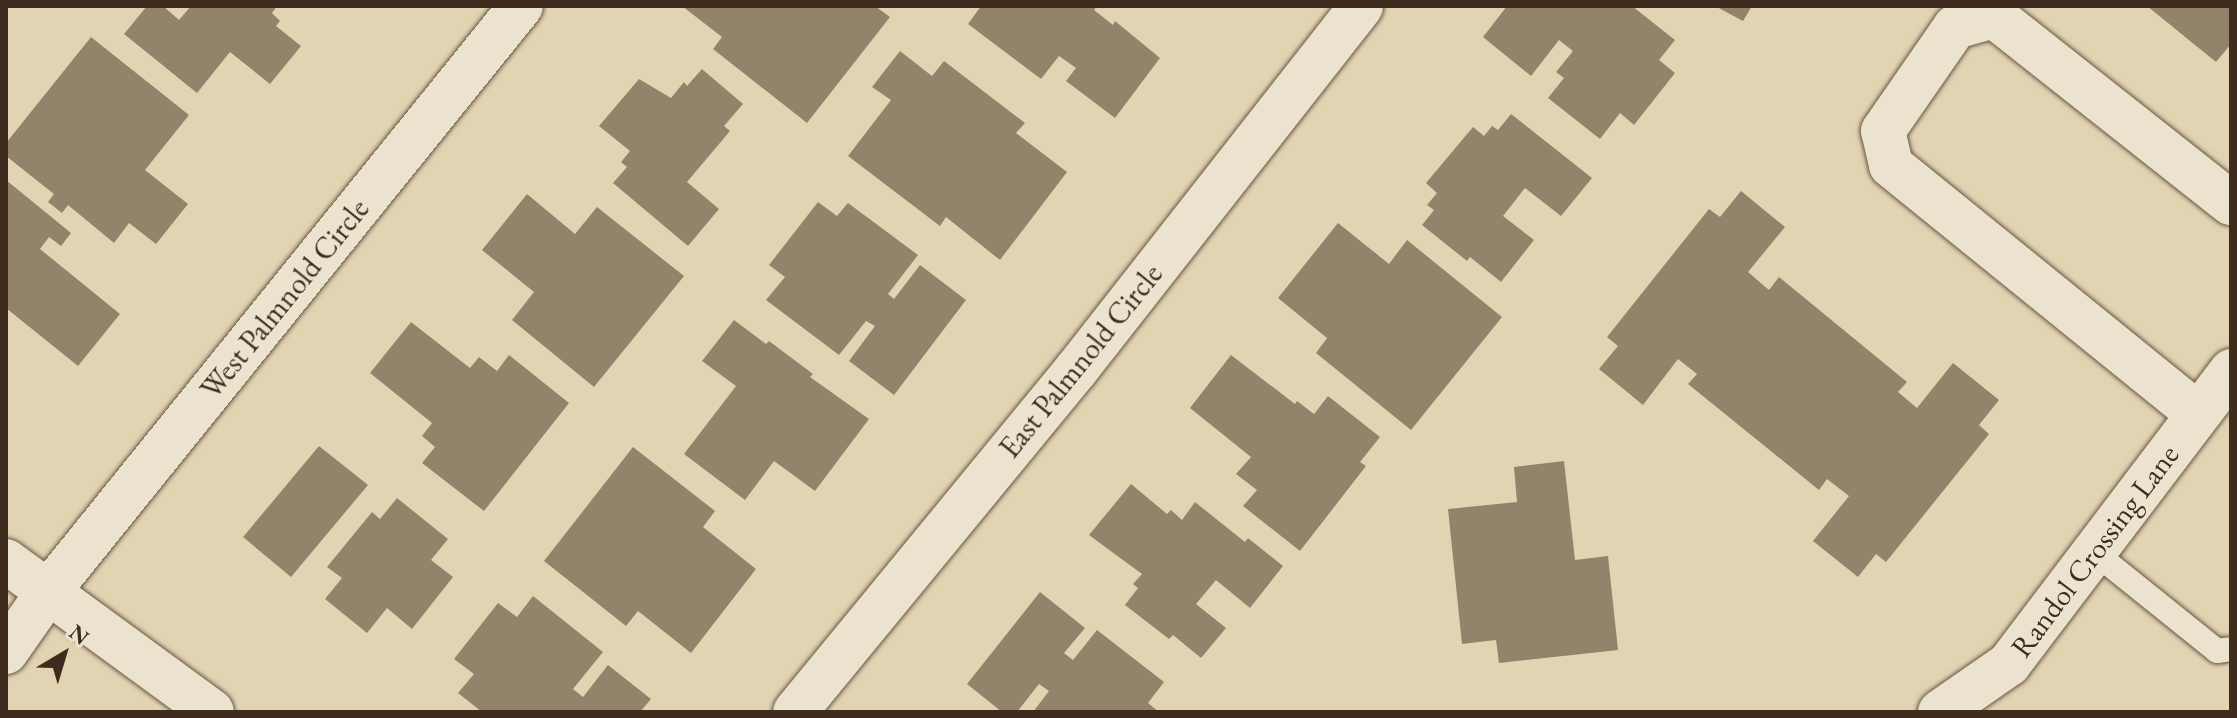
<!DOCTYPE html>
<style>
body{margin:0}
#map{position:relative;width:2237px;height:718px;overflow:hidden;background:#e2d4b3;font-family:"EB Garamond",serif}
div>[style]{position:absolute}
.building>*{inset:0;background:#94836b}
.roads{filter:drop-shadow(0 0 2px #685643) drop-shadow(0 0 2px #685643)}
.lane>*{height:24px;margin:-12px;padding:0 12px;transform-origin:12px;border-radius:12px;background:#ece3ce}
.street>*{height:44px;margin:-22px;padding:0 22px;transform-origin:22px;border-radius:22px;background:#ece3ce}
.secondary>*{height:44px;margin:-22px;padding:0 22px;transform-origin:22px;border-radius:22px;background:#ece3ce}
span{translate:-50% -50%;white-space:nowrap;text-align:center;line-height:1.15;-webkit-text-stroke:6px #ece3ce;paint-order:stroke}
.street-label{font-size:30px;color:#402c1e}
.frame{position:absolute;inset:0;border:8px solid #402c1e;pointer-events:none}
.north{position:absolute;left:24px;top:614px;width:80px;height:80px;-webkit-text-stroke:6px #ece3ce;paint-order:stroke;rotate:38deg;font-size:22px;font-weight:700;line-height:32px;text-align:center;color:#402c1e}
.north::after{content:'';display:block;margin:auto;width:28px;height:36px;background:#402c1e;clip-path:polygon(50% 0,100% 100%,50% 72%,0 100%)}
</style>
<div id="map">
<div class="building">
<div style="clip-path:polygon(147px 6px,163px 6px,179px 20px,191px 6px,277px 6px,272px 13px,280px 21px,276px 26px,301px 46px,270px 84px,230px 52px,197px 93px,124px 34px)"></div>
<div style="clip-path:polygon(682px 6px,875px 6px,890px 17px,807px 123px,713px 49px,722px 37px)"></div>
<div style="clip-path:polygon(981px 6px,1097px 6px,1094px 10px,1113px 25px,1115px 21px,1160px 58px,1115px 118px,1066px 81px,1076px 68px,1059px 56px,1041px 79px,968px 24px)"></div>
<div style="clip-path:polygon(1507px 6px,1632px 6px,1675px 40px,1659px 60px,1675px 73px,1634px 125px,1620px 113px,1600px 139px,1548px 98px,1564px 78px,1556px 72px,1573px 51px,1559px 40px,1531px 76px,1483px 37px)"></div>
<div style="clip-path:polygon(1715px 6px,1752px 6px,1743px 21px)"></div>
<div style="clip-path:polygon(2147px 6px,2231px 6px,2231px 44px,2216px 62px)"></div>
<div style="clip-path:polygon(91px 37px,189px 115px,145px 170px,188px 204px,156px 244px,129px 223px,114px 243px,68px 205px,62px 213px,48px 202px,54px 194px,6px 156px,6px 143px)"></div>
<div style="clip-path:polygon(900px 51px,932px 76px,944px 61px,1025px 123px,1016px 133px,1067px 172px,1000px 260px,946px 217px,940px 226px,848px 156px,891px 100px,872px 87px)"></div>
<div style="clip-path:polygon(702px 69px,743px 104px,724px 126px,730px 131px,687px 182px,719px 209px,688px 246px,613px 183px,627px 167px,621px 162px,630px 151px,599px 126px,639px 79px,671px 98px,684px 82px,687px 86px)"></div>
<div style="clip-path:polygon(1511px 114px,1592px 178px,1561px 216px,1525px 188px,1503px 216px,1534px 240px,1501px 282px,1470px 257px,1467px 261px,1422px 225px,1434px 210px,1427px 205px,1437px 193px,1426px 183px,1473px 127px,1484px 136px,1492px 126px,1498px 130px)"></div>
<div style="clip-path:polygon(6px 180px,71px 233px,61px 246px,49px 237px,40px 249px,120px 314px,78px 366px,6px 308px)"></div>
<div style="clip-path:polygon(1741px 191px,1785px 227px,1748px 272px,1769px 290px,1779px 277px,1907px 382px,1898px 392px,1917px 408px,1953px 363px,1999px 400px,1979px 425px,1989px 434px,1886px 562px,1876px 554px,1858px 577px,1813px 541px,1849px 496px,1827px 479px,1819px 490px,1688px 384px,1697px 374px,1678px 359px,1643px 405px,1599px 369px,1618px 346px,1607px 337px,1709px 209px,1720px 217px)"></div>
<div style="clip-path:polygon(527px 194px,575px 234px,597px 207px,684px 276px,594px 387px,512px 320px,534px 292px,482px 250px)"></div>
<div style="clip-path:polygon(818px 202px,837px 216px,848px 203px,918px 255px,888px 294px,894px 299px,920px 265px,966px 300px,894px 395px,849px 361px,875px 326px,866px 321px,839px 355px,766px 300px,785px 277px,769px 265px)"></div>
<div style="clip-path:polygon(1338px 223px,1389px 264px,1407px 240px,1502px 317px,1411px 430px,1316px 353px,1327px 338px,1278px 298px)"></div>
<div style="clip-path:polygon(734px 320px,766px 344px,769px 341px,813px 374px,810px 377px,869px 419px,815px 491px,774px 461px,745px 500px,684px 454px,736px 386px,702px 361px)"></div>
<div style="clip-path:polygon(411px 322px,470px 368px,479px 357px,497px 371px,509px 355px,569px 403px,484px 511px,422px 463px,435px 447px,422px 436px,432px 423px,370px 373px)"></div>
<div style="clip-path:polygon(1231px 355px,1295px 404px,1297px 401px,1314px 414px,1328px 396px,1380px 437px,1360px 462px,1366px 466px,1300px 551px,1243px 506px,1257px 490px,1236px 474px,1251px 457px,1190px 408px)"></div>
<div style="clip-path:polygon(319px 446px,368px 485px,291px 577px,243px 537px)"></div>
<div style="clip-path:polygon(633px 447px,715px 511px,703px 527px,756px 569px,691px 653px,638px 611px,626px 626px,544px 561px)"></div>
<div style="clip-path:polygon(1564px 461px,1575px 560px,1608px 556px,1618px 650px,1499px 663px,1496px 640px,1462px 644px,1448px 509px,1517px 502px,1514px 467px)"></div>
<div style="clip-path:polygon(1131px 484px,1167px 514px,1171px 510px,1182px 520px,1195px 502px,1245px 542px,1248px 538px,1283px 566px,1250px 608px,1216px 580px,1196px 604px,1226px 628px,1201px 658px,1173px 635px,1169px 639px,1125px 605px,1138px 588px,1133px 584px,1142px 574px,1089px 535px)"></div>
<div style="clip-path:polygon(397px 498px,448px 539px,431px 560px,453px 577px,412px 629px,387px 608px,367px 633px,325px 599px,342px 578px,327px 567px,372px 512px,380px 519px)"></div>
<div style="clip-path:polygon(1040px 592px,1085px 628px,1064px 653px,1073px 660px,1097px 630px,1164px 682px,1148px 703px,1159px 712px,1033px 712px,1049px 691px,1039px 684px,1017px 712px,1002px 712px,967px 684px)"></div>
<div style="clip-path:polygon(533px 596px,603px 652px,573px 689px,583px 697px,608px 665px,651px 699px,640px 712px,482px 712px,458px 693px,474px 674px,454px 659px,498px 603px,517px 617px)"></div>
</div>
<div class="roads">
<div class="lane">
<div style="left:2094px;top:552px;width:158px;rotate:38.8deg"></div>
<div style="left:2217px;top:651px;width:14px;rotate:-8deg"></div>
</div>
<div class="street">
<div style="left:2198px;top:414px;width:395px;rotate:-141deg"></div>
<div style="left:1891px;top:165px;width:35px;rotate:-103deg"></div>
<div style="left:1883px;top:131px;width:126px;rotate:-55.3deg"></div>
<div style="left:1955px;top:27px;width:41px;rotate:-15.8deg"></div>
<div style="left:1994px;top:16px;width:302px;rotate:38.3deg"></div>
<div style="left:48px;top:592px;width:753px;rotate:-51.09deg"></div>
<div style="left:795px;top:712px;width:443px;rotate:-50.6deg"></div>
<div style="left:1076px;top:370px;width:462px;rotate:-51.9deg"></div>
<div style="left:1940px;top:712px;width:84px;rotate:-34.8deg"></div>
<div style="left:2009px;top:664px;width:368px;rotate:-52.8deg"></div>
</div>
<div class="secondary">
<div style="left:6px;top:561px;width:255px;rotate:36.2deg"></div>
<div style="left:6px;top:652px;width:73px;rotate:-55deg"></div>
</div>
</div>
<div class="street-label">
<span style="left:285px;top:299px;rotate:-51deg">West Palmnold Circle</span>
<span style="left:1081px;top:361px;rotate:-51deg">East Palmnold Circle</span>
<span style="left:2095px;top:551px;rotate:-53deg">Randol Crossing Lane</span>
</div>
<div class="frame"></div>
<div class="north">N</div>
</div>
